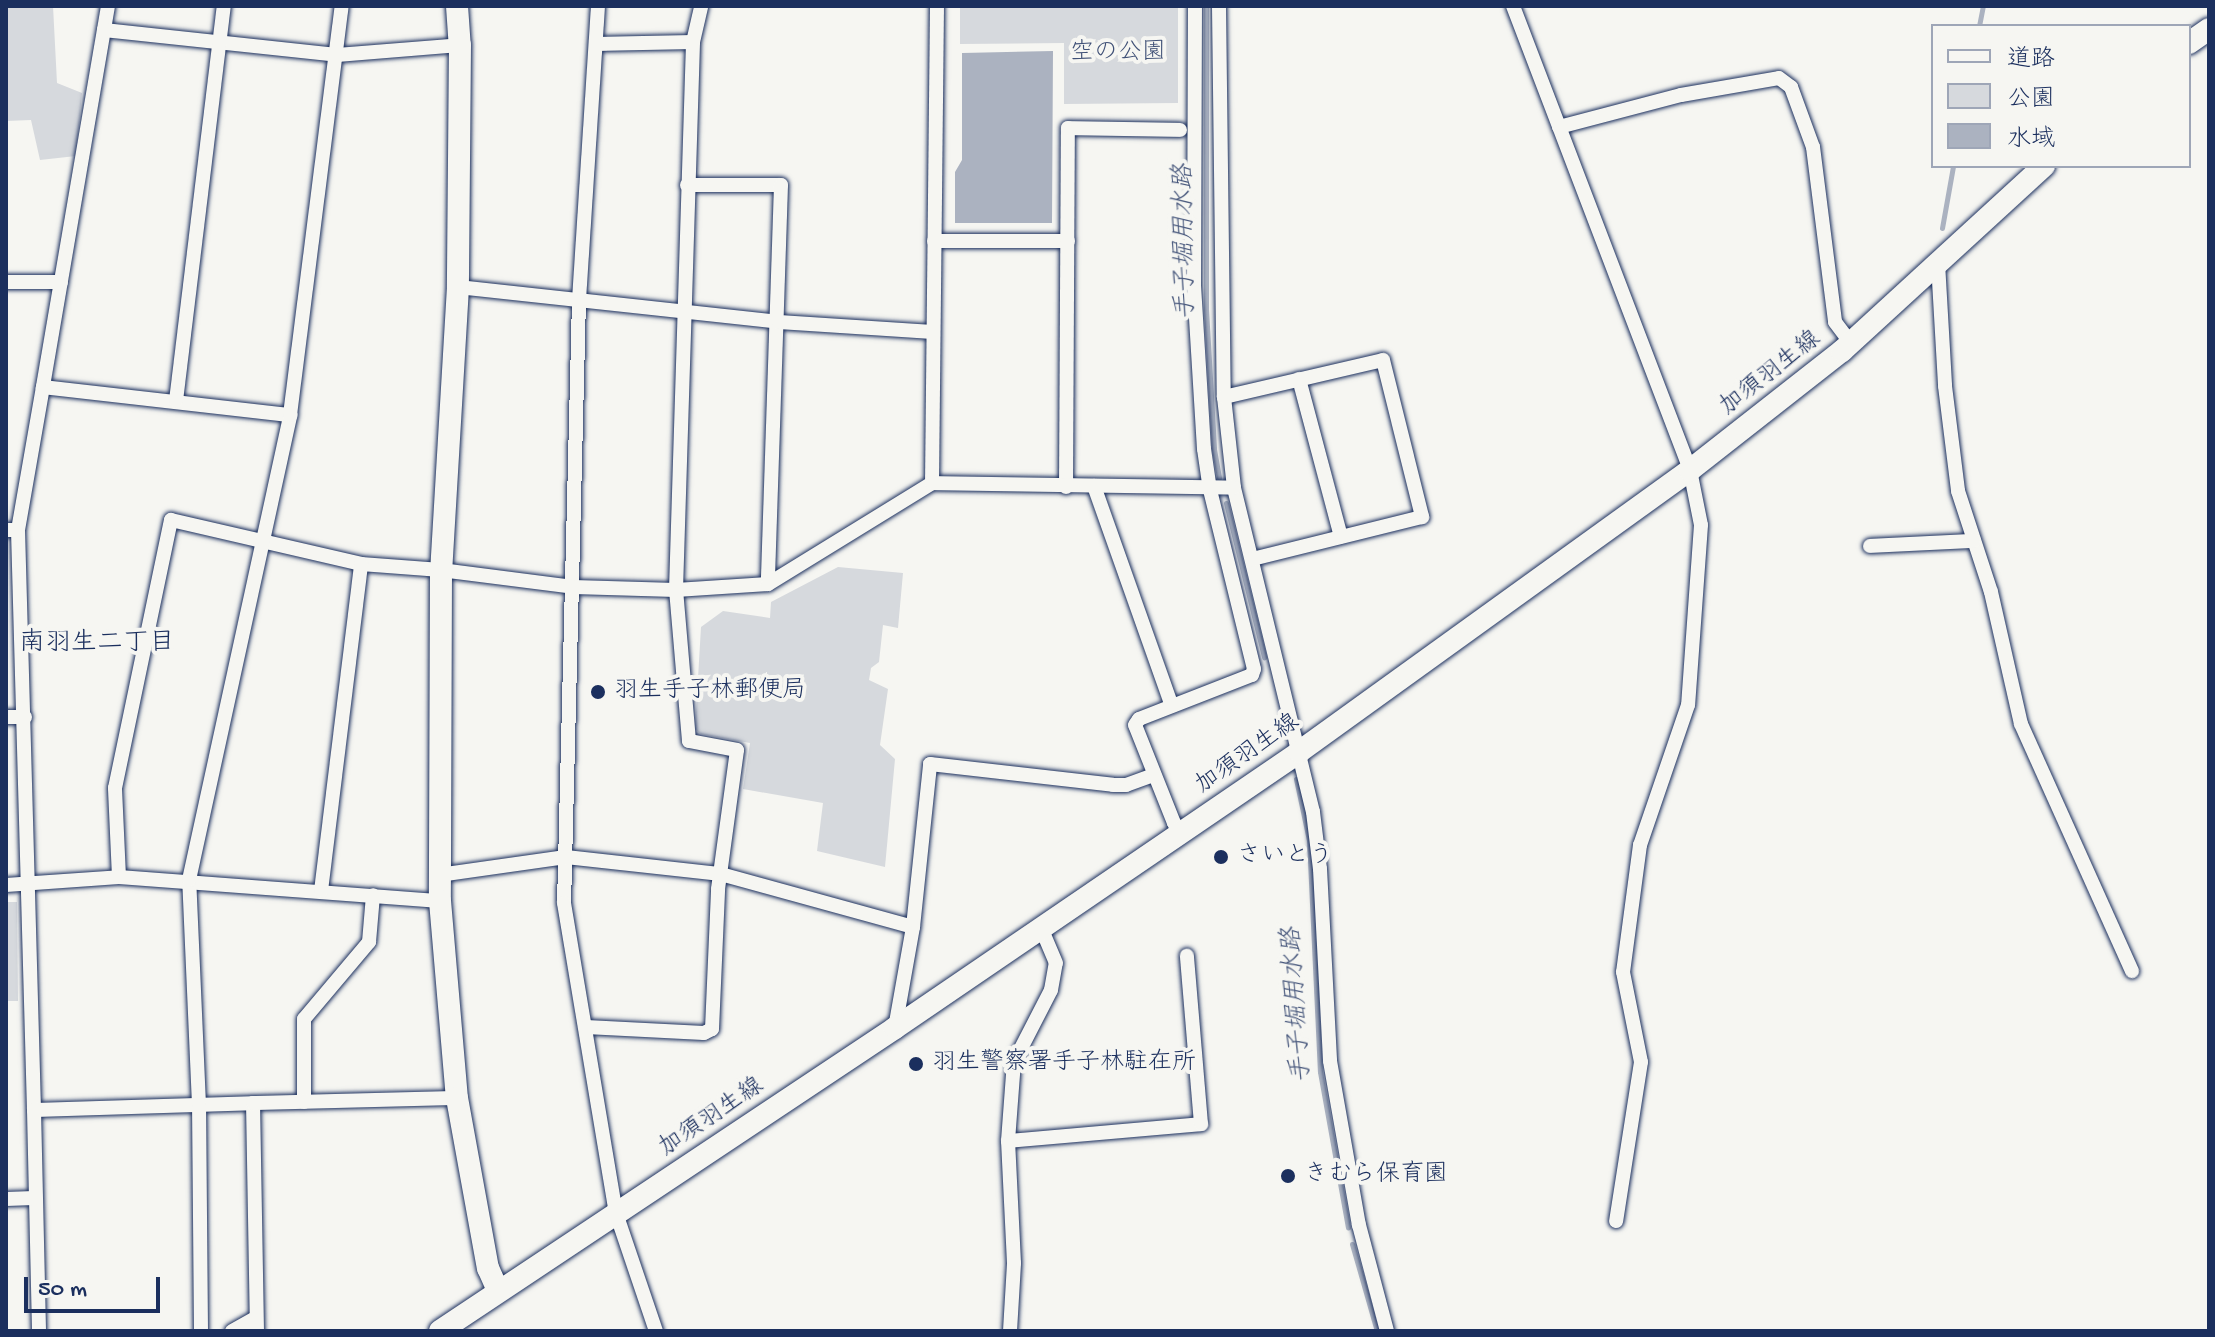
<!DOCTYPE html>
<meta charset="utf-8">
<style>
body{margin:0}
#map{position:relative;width:2215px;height:1337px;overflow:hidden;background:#f6f6f2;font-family:"Gochi Hand","Klee One",sans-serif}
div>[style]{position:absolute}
.green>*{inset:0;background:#d6d9dd}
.water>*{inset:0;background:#abb2c0}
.stream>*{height:5px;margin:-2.5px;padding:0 2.5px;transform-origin:2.5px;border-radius:2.5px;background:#abb2c0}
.roads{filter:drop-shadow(0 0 2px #1b2f5e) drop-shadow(0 0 2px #1b2f5e)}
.street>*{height:14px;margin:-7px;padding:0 7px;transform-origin:7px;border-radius:7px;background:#f6f6f2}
.secondary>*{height:22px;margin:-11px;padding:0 11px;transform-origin:11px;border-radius:11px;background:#f6f6f2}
.dots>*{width:22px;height:22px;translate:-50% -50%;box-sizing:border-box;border:4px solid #f6f6f2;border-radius:50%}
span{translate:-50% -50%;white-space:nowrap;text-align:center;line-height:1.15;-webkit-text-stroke:8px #f6f6f2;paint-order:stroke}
.park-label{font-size:24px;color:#405177}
.street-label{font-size:24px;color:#1b2f5e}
.poi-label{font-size:24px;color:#1b2f5e}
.left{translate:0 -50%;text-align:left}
.water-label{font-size:26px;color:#46567b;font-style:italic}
.neighbourhood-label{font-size:26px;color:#1b2f5e}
.frame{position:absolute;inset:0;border:8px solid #1b2f5e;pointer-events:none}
.legend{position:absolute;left:1931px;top:24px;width:260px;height:144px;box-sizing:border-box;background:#f6f6f2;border:2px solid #9ea6b7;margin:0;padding:10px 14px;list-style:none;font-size:24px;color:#1b2f5e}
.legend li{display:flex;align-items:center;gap:16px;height:40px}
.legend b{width:40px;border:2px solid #9ea6b7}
.scale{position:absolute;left:24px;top:1277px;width:136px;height:36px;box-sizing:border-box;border:4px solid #1b2f5e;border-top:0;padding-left:10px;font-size:24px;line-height:28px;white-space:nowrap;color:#1b2f5e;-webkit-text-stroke:6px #f6f6f2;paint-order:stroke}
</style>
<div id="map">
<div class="green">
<div style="clip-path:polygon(6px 6px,53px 6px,57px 83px,82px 93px,76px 156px,40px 160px,31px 120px,6px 121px)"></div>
<div style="clip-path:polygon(960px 6px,1178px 6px,1178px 103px,1064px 104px,1064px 43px,960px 44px)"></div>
<div style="clip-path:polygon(838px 567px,903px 573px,898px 628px,883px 625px,879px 662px,871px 668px,869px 680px,888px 689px,880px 745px,895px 759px,885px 867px,817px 851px,823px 803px,743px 789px,750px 743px,701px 734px,695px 729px,701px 627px,723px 611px,770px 618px,771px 602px)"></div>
<div style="clip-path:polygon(6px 902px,17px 902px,18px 1001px,6px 1001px)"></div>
</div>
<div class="water">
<div style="clip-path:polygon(1053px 51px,1052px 223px,955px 223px,955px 172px,962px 160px,962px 53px)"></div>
</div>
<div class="stream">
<div style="left:1206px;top:6px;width:303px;rotate:90deg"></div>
<div style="left:1206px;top:309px;width:140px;rotate:86.7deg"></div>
<div style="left:1214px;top:449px;width:29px;rotate:80deg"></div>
<div style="left:1979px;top:26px;width:20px;rotate:-79deg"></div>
<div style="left:1942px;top:228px;width:63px;rotate:-79.9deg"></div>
<div style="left:1226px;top:503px;width:159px;rotate:76.1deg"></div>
<div style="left:1296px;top:779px;width:62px;rotate:78deg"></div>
<div style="left:1309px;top:840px;width:232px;rotate:87.3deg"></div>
<div style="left:1320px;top:1072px;width:158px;rotate:79.8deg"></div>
<div style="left:1352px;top:1244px;width:91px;rotate:74deg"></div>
</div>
<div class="roads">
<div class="street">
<div style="left:108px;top:6px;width:387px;rotate:99.7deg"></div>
<div style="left:43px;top:387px;width:249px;rotate:6.5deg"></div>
<div style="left:598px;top:6px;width:295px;rotate:93.7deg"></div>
<div style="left:579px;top:300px;width:603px;rotate:91.42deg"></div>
<div style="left:564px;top:903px;width:314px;rotate:80.5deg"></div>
<div style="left:616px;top:1213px;width:125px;rotate:71.3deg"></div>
<div style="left:1219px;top:6px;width:391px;rotate:89.3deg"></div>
<div style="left:1224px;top:397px;width:92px;rotate:83.7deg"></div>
<div style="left:1234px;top:488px;width:333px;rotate:76.3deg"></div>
<div style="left:1313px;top:812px;width:57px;rotate:83deg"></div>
<div style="left:1320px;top:869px;width:192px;rotate:87deg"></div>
<div style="left:1330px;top:1061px;width:167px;rotate:80deg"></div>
<div style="left:1359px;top:1225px;width:110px;rotate:75.2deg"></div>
<div style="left:1513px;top:6px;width:497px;rotate:69.1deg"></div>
<div style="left:1690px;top:470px;width:56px;rotate:78.7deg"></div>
<div style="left:1701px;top:525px;width:180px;rotate:94.1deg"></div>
<div style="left:1688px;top:705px;width:148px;rotate:108.9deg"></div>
<div style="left:1640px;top:845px;width:128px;rotate:97.6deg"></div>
<div style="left:1623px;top:972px;width:92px;rotate:78.7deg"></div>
<div style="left:1641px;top:1062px;width:161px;rotate:98.9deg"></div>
<div style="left:104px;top:30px;width:234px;rotate:6.1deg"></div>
<div style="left:337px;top:55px;width:123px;rotate:-4.6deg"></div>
<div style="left:596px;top:44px;width:97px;rotate:-1.2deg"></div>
<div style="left:1559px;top:127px;width:126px;rotate:-14.7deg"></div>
<div style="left:1681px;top:95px;width:99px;rotate:-9.8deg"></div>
<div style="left:1779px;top:78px;width:15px;rotate:37deg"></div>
<div style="left:1791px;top:87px;width:64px;rotate:69.9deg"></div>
<div style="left:1813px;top:147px;width:176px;rotate:82.8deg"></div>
<div style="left:1835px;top:322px;width:26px;rotate:53deg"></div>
<div style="left:687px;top:185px;width:94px"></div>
<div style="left:781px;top:185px;width:399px;rotate:91.9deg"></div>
<div style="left:934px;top:241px;width:134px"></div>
<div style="left:1938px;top:263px;width:123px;rotate:86.7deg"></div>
<div style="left:1945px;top:386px;width:106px;rotate:82.9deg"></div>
<div style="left:1958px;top:491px;width:106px;rotate:71.9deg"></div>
<div style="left:1991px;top:592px;width:135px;rotate:77.2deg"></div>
<div style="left:2021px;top:724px;width:271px;rotate:65.8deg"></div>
<div style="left:6px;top:282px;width:55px"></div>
<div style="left:458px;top:287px;width:323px;rotate:6.2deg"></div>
<div style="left:779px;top:322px;width:154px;rotate:3.7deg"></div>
<div style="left:1299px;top:379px;width:163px;rotate:75.1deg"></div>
<div style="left:1224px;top:397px;width:163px;rotate:-13.1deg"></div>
<div style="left:1383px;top:360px;width:162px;rotate:76deg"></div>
<div style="left:1422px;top:517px;width:175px;rotate:166.1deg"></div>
<div style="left:176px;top:401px;width:398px;rotate:-83.1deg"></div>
<div style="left:932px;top:483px;width:477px;rotate:-89.4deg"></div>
<div style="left:1094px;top:486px;width:233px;rotate:70.5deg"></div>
<div style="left:1066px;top:487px;width:359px;rotate:-89.7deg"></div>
<div style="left:1068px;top:128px;width:112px;rotate:1deg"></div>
<div style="left:6px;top:530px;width:12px"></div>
<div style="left:18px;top:530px;width:145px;rotate:-80.1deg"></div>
<div style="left:18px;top:530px;width:580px;rotate:88.42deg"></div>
<div style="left:34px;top:1110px;width:219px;rotate:-1.8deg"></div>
<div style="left:1870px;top:546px;width:104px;rotate:-2.8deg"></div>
<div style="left:6px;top:717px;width:19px"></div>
<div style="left:1182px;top:832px;width:12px;rotate:-132deg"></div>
<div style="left:1174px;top:823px;width:105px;rotate:-111.7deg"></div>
<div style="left:1135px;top:725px;width:7px;rotate:-56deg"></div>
<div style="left:1139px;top:719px;width:121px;rotate:-21.3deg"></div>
<div style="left:1252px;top:675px;width:6px;rotate:-72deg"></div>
<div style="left:1254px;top:669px;width:184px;rotate:-103.8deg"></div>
<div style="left:1210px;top:490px;width:41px;rotate:-98.3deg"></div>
<div style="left:1204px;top:449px;width:163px;rotate:-93.5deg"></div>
<div style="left:1194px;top:286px;width:280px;rotate:-89.8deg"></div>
<div style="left:439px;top:875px;width:128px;rotate:-8.1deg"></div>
<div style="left:566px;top:857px;width:156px;rotate:6.3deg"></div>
<div style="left:721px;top:874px;width:199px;rotate:15.4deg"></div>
<div style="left:913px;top:927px;width:103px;rotate:100.1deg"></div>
<div style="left:119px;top:877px;width:89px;rotate:-92.6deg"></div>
<div style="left:115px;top:788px;width:274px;rotate:-78.2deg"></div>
<div style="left:171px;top:520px;width:195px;rotate:13deg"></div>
<div style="left:361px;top:564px;width:80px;rotate:4.3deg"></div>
<div style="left:441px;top:570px;width:133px;rotate:7.3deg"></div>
<div style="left:573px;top:587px;width:103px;rotate:1.7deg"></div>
<div style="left:676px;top:590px;width:92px;rotate:-3.7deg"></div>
<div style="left:768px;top:584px;width:193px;rotate:-31.6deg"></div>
<div style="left:932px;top:483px;width:302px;rotate:0.9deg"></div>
<div style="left:6px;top:885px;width:113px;rotate:-4deg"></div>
<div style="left:119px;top:877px;width:322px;rotate:4.3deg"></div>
<div style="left:321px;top:891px;width:329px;rotate:-83deg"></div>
<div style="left:913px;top:927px;width:164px;rotate:-84deg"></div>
<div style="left:930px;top:764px;width:184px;rotate:6.5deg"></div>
<div style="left:1113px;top:785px;width:13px"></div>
<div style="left:1126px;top:785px;width:30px;rotate:-20deg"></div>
<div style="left:586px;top:1027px;width:118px;rotate:2.9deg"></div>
<div style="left:704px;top:1033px;width:9px;rotate:-27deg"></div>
<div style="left:712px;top:1029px;width:140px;rotate:-87.5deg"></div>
<div style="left:718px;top:889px;width:140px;rotate:-82.2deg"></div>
<div style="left:737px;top:750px;width:49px;rotate:-169.4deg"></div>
<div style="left:689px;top:741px;width:152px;rotate:-94.9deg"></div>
<div style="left:676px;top:590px;width:548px;rotate:-88.22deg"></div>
<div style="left:693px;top:42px;width:37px;rotate:-77deg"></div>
<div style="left:304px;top:1102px;width:83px;rotate:-90deg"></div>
<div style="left:304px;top:1019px;width:101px;rotate:-49.8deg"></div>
<div style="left:369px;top:942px;width:47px;rotate:-85.1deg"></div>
<div style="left:34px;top:1110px;width:221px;rotate:88.7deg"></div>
<div style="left:1008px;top:1141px;width:194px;rotate:-5deg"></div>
<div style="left:1201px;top:1124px;width:169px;rotate:-94.8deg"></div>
<div style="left:6px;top:1199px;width:28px;rotate:-2deg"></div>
<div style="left:201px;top:1331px;width:226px;rotate:-90.5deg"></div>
<div style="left:199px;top:1105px;width:225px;rotate:-92.5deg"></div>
<div style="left:189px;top:880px;width:476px;rotate:-77.7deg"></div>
<div style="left:290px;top:415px;width:412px;rotate:-82.8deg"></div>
<div style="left:232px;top:1331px;width:26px;rotate:-29deg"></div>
<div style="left:257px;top:1331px;width:228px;rotate:-91deg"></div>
<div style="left:253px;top:1103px;width:204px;rotate:-1.4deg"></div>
<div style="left:1010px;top:1331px;width:68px;rotate:-86.6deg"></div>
<div style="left:1014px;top:1263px;width:122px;rotate:-92.8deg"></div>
<div style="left:1008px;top:1141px;width:79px;rotate:-85.7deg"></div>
<div style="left:1014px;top:1062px;width:81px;rotate:-62.8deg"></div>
<div style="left:1051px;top:990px;width:27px;rotate:-80deg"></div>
<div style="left:1056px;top:963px;width:38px;rotate:-113deg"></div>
</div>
<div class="secondary">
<div style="left:457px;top:6px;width:39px;rotate:86deg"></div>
<div style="left:460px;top:45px;width:242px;rotate:90.5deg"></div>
<div style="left:458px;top:287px;width:284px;rotate:93.4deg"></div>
<div style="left:441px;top:570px;width:331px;rotate:90.2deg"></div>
<div style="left:440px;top:901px;width:198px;rotate:85.1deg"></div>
<div style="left:457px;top:1098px;width:173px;rotate:79.7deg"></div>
<div style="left:488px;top:1268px;width:24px;rotate:66deg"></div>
<div style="left:2189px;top:43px;width:24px;rotate:-35deg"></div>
<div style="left:440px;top:1331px;width:547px;rotate:-33.66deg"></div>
<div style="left:895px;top:1028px;width:489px;rotate:-34.3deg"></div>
<div style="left:1299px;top:752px;width:482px;rotate:-35.8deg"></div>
<div style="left:1690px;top:470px;width:193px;rotate:-38.1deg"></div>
<div style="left:1842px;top:351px;width:274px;rotate:-42.5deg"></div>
</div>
</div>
<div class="dots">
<div style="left:598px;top:692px;background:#1b2f5e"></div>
<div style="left:1221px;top:857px;background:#1b2f5e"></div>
<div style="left:916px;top:1064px;background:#1b2f5e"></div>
<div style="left:1288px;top:1176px;background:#1b2f5e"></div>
</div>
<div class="park-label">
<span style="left:1118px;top:54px">空の公園</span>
</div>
<div class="street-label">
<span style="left:1771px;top:374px;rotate:-38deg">加須羽生線</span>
<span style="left:1248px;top:755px;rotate:-35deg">加須羽生線</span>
<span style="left:712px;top:1118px;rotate:-34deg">加須羽生線</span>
</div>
<div class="poi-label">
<span class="left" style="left:614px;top:692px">羽生手子林郵便局</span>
<span class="left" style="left:1237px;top:857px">さいとう</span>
<span class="left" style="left:932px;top:1064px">羽生警察署手子林駐在所</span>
<span class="left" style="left:1304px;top:1176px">きむら保育園</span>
</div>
<div class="water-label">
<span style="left:1187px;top:242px;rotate:-91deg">手子堀用水路</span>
<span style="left:1299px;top:1005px;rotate:-94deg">手子堀用水路</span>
</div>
<div class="neighbourhood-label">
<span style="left:97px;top:645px">南羽生二丁目</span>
</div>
<div class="frame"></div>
<ul class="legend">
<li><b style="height:10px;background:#f6f6f2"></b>道路</li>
<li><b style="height:22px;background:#d6d9dd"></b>公園</li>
<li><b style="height:22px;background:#abb2c0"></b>水域</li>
</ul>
<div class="scale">50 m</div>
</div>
